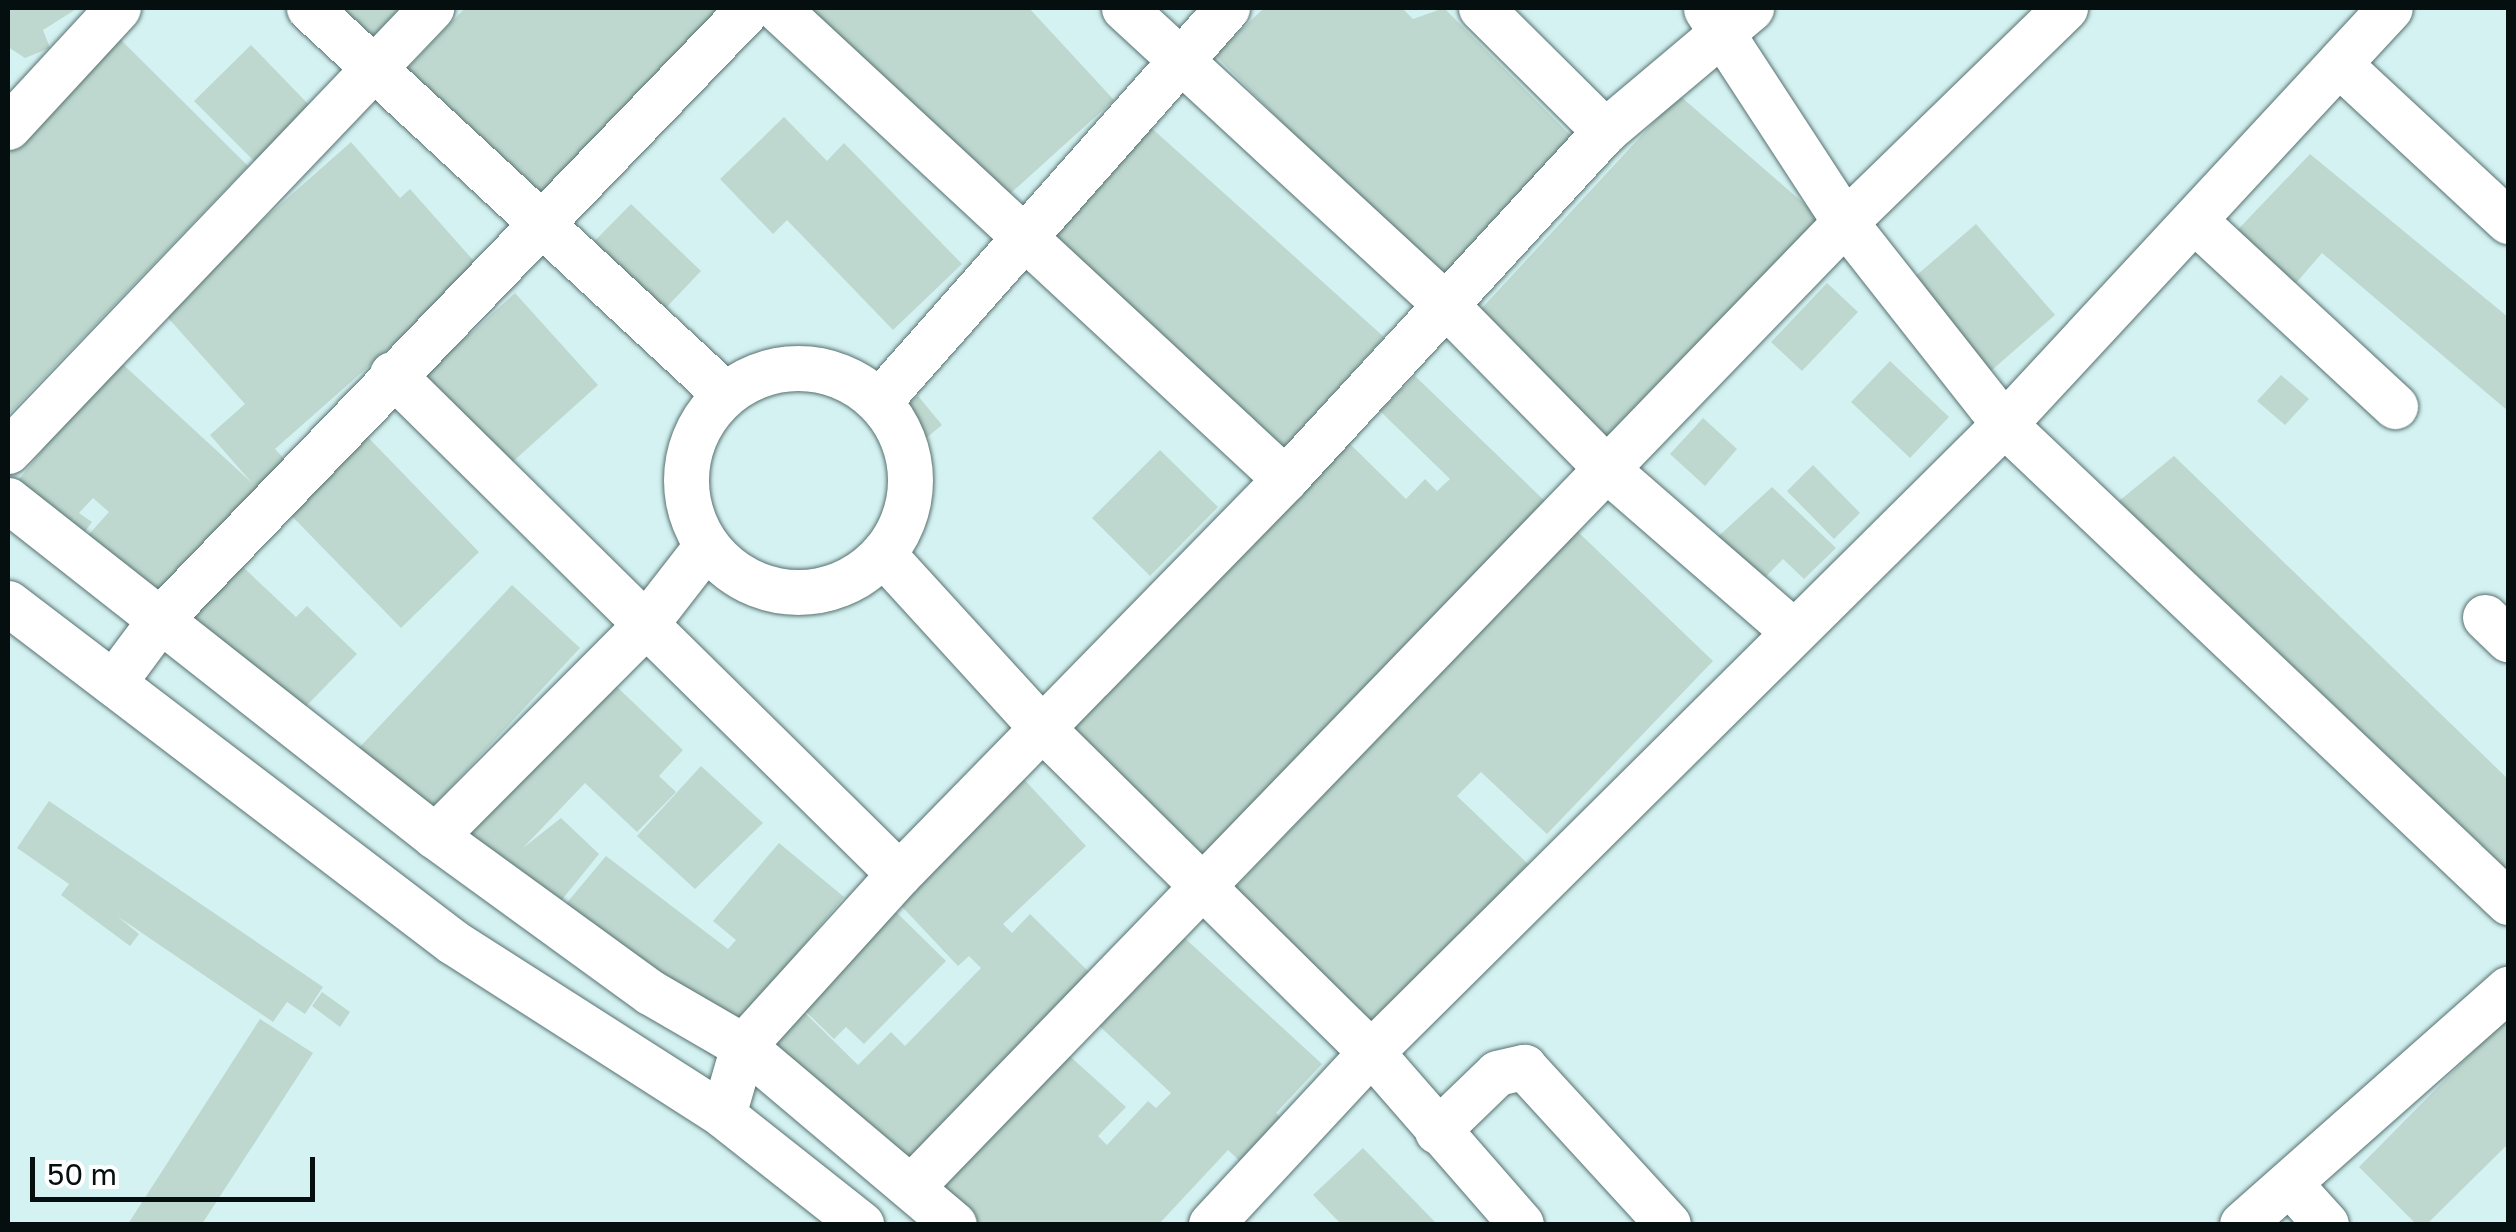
<!DOCTYPE html>
<style>
body{margin:0}
#map{position:relative;width:2516px;height:1232px;overflow:hidden;background:#d5f2f2;font-family:"Golos Text",sans-serif}
div>[style]{position:absolute}
.building>*{inset:0;background:#bed8cf}
.roads{filter:drop-shadow(0 0 2px #577170) drop-shadow(0 0 2px #577170)}
.minor>*{height:45px;margin:-22.5px;padding:0 22.5px;transform-origin:22.5px;border-radius:22.5px;background:#fff}
.minor>.ring{margin:-22.5px;padding:0;box-sizing:content-box;background:none;border:45px solid #fff;border-radius:50%}
span{translate:-50% -50%;white-space:nowrap;text-align:center;line-height:1.15;-webkit-text-stroke:10px #fff;paint-order:stroke}
.frame{position:absolute;inset:0;border:10px solid #060f0f;pointer-events:none}
.scale{position:absolute;left:30px;top:1157px;width:285px;height:45px;box-sizing:border-box;border:5px solid #060f0f;border-top:0;padding-left:12px;font-size:30px;line-height:35px;white-space:nowrap;color:#060f0f;-webkit-text-stroke:8px #fff;paint-order:stroke}
</style>
<div id="map">
<div class="building">
<div style="clip-path:polygon(8px 8px,78px 8px,43px 30px,50px 48px,25px 58px,8px 47px)"></div>
<div style="clip-path:polygon(338px 8px,407px 8px,375px 44px)"></div>
<div style="clip-path:polygon(465px 8px,722px 8px,525px 217px,387px 90px)"></div>
<div style="clip-path:polygon(787px 8px,1029px 8px,1114px 100px,981px 220px)"></div>
<div style="clip-path:polygon(1264px 8px,1402px 8px,1413px 19px,1444px 8px,1581px 146px,1442px 283px,1215px 55px)"></div>
<div style="clip-path:polygon(119px 38px,248px 166px,8px 415px,8px 151px)"></div>
<div style="clip-path:polygon(251px 45px,312px 108px,256px 163px,194px 101px)"></div>
<div style="clip-path:polygon(1679px 95px,1823px 220px,1620px 451px,1470px 321px)"></div>
<div style="clip-path:polygon(784px 117px,827px 161px,844px 143px,962px 264px,893px 330px,787px 220px,773px 234px,720px 179px)"></div>
<div style="clip-path:polygon(1147px 124px,1384px 337px,1262px 472px,1025px 260px)"></div>
<div style="clip-path:polygon(351px 142px,400px 198px,410px 189px,480px 268px,275px 449px,288px 463px,133px 629px,61px 565px,109px 512px,93px 498px,79px 513px,92px 522px,63px 561px,50px 551px,77px 516px,42px 553px,8px 493px,116px 358px,252px 483px,210px 435px,245px 404px,161px 310px)"></div>
<div style="clip-path:polygon(2310px 154px,2508px 317px,2508px 411px,2322px 253px,2285px 296px,2227px 241px)"></div>
<div style="clip-path:polygon(631px 204px,701px 271px,642px 333px,571px 265px)"></div>
<div style="clip-path:polygon(1976px 224px,2055px 315px,1984px 377px,1904px 286px)"></div>
<div style="clip-path:polygon(1827px 283px,1858px 312px,1802px 371px,1771px 342px)"></div>
<div style="clip-path:polygon(515px 293px,598px 385px,479px 492px,396px 401px)"></div>
<div style="clip-path:polygon(1890px 361px,1949px 417px,1910px 458px,1851px 402px)"></div>
<div style="clip-path:polygon(2281px 375px,2309px 399px,2285px 425px,2257px 401px)"></div>
<div style="clip-path:polygon(1415px 376px,1549px 505px,1197px 871px,1059px 737px,1347px 441px,1406px 499px,1425px 479px,1437px 491px,1450px 479px,1380px 411px)"></div>
<div style="clip-path:polygon(918px 396px,942px 425px,914px 448px,890px 420px)"></div>
<div style="clip-path:polygon(1703px 418px,1737px 449px,1705px 486px,1670px 454px)"></div>
<div style="clip-path:polygon(359px 428px,479px 552px,401px 628px,280px 504px)"></div>
<div style="clip-path:polygon(1160px 450px,1218px 507px,1150px 576px,1092px 518px)"></div>
<div style="clip-path:polygon(2174px 456px,2508px 779px,2508px 870px,2119px 501px)"></div>
<div style="clip-path:polygon(1813px 465px,1860px 513px,1834px 539px,1787px 491px)"></div>
<div style="clip-path:polygon(1772px 487px,1836px 548px,1804px 579px,1783px 559px,1752px 591px,1710px 544px)"></div>
<div style="clip-path:polygon(1577px 531px,1713px 661px,1547px 834px,1481px 772px,1457px 796px,1528px 864px,1367px 1032px,1225px 898px)"></div>
<div style="clip-path:polygon(243px 567px,296px 617px,307px 606px,357px 654px,278px 735px,175px 636px)"></div>
<div style="clip-path:polygon(512px 585px,580px 648px,411px 830px,342px 766px)"></div>
<div style="clip-path:polygon(614px 684px,683px 750px,659px 776px,676px 792px,637px 832px,585px 783px,523px 848px,561px 818px,599px 854px,543px 923px,461px 844px)"></div>
<div style="clip-path:polygon(701px 766px,763px 823px,695px 889px,637px 836px)"></div>
<div style="clip-path:polygon(1020px 775px,1086px 846px,1003px 924px,1012px 933px,1030px 914px,1091px 974px,880px 1190px,748px 1061px,800px 1008px,858px 1065px,891px 1032px,905px 1046px,981px 968px,969px 956px,958px 966px,891px 895px)"></div>
<div style="clip-path:polygon(49px 801px,323px 987px,305px 1014px,287px 1002px,273px 1022px,117px 916px,139px 934px,130px 946px,61px 895px,69px 884px,17px 848px)"></div>
<div style="clip-path:polygon(779px 843px,844px 897px,711px 1056px,550px 923px,606px 856px,728px 949px,736px 940px,713px 921px)"></div>
<div style="clip-path:polygon(890px 906px,946px 961px,864px 1044px,846px 1027px,834px 1039px,796px 1002px)"></div>
<div style="clip-path:polygon(1177px 931px,1322px 1064px,1276px 1113px,1287px 1124px,1247px 1168px,1228px 1150px,1159px 1224px,966px 1224px,930px 1191px,1062px 1049px,1126px 1107px,1098px 1136px,1107px 1145px,1148px 1101px,1156px 1108px,1171px 1093px,1094px 1021px)"></div>
<div style="clip-path:polygon(322px 992px,350px 1012px,340px 1027px,312px 1006px)"></div>
<div style="clip-path:polygon(2508px 1016px,2508px 1144px,2427px 1224px,2416px 1224px,2359px 1167px)"></div>
<div style="clip-path:polygon(260px 1019px,313px 1053px,202px 1224px,128px 1224px)"></div>
<div style="clip-path:polygon(1363px 1148px,1437px 1224px,1341px 1224px,1313px 1195px)"></div>
</div>
<div class="roads">
<div class="minor">
<div style="left:309px;top:8px;width:567px;rotate:42.86deg"></div>
<div style="left:777px;top:8px;width:693px;rotate:42.84deg"></div>
<div style="left:1124px;top:8px;width:432px;rotate:42.7deg"></div>
<div style="left:1442px;top:301px;width:241px;rotate:45.5deg"></div>
<div style="left:1611px;top:473px;width:242px;rotate:41deg"></div>
<div style="left:1481px;top:8px;width:175px;rotate:44.8deg"></div>
<div style="left:1706px;top:9px;width:254px;rotate:56.9deg"></div>
<div style="left:1845px;top:222px;width:257px;rotate:51.8deg"></div>
<div style="left:2004px;top:424px;width:695px;rotate:43.48deg"></div>
<div style="left:2339px;top:64px;width:231px;rotate:42.9deg"></div>
<div style="left:8px;top:127px;width:162px;rotate:-47.3deg"></div>
<div style="left:2194px;top:220px;width:274px;rotate:42.8deg"></div>
<div class="ring" style="left:686px;top:368px;width:179px;height:179px"></div>
<div style="left:392px;top:374px;width:712px;rotate:44.6deg"></div>
<div style="left:899px;top:874px;width:552px;rotate:-45.66deg"></div>
<div style="left:1285px;top:479px;width:473px;rotate:-47.4deg"></div>
<div style="left:1605px;top:131px;width:191px;rotate:-40.1deg"></div>
<div style="left:879px;top:401px;width:525px;rotate:-48.48deg"></div>
<div style="left:8px;top:451px;width:613px;rotate:-46.32deg"></div>
<div style="left:8px;top:500px;width:543px;rotate:38.2deg"></div>
<div style="left:435px;top:836px;width:266px;rotate:36deg"></div>
<div style="left:650px;top:992px;width:108px;rotate:30.1deg"></div>
<div style="left:743px;top:1046px;width:276px;rotate:40.2deg"></div>
<div style="left:883px;top:554px;width:234px;rotate:47.6deg"></div>
<div style="left:1041px;top:727px;width:463px;rotate:44.6deg"></div>
<div style="left:1371px;top:1052px;width:228px;rotate:48.9deg"></div>
<div style="left:8px;top:603px;width:559px;rotate:37.3deg"></div>
<div style="left:453px;top:942px;width:321px;rotate:32.6deg"></div>
<div style="left:723px;top:1115px;width:176px;rotate:38.3deg"></div>
<div style="left:2485px;top:617px;width:32px;rotate:44deg"></div>
<div style="left:113px;top:683px;width:82px;rotate:-53.4deg"></div>
<div style="left:162px;top:617px;width:846px;rotate:-46.05deg"></div>
<div style="left:435px;top:836px;width:296px;rotate:-45.1deg"></div>
<div style="left:644px;top:626px;width:101px;rotate:-52.2deg"></div>
<div style="left:723px;top:1115px;width:72px;rotate:-73.8deg"></div>
<div style="left:743px;top:1046px;width:232px;rotate:-47.8deg"></div>
<div style="left:1437px;top:1131px;width:83px;rotate:-44deg"></div>
<div style="left:1497px;top:1073px;width:28px;rotate:-13deg"></div>
<div style="left:1524px;top:1067px;width:213px;rotate:47.5deg"></div>
<div style="left:2289px;top:1183px;width:55px;rotate:47.9deg"></div>
<div style="left:911px;top:1187px;width:1343px;rotate:-45.94deg"></div>
<div style="left:1845px;top:222px;width:307px;rotate:-44.2deg"></div>
<div style="left:1211px;top:1224px;width:235px;rotate:-47.1deg"></div>
<div style="left:1371px;top:1052px;width:892px;rotate:-44.77deg"></div>
<div style="left:2004px;top:424px;width:567px;rotate:-47.14deg"></div>
<div style="left:2242px;top:1224px;width:355px;rotate:-41.5deg"></div>
</div>
</div>
<div class="frame"></div>
<div class="scale">50 m</div>
</div>
